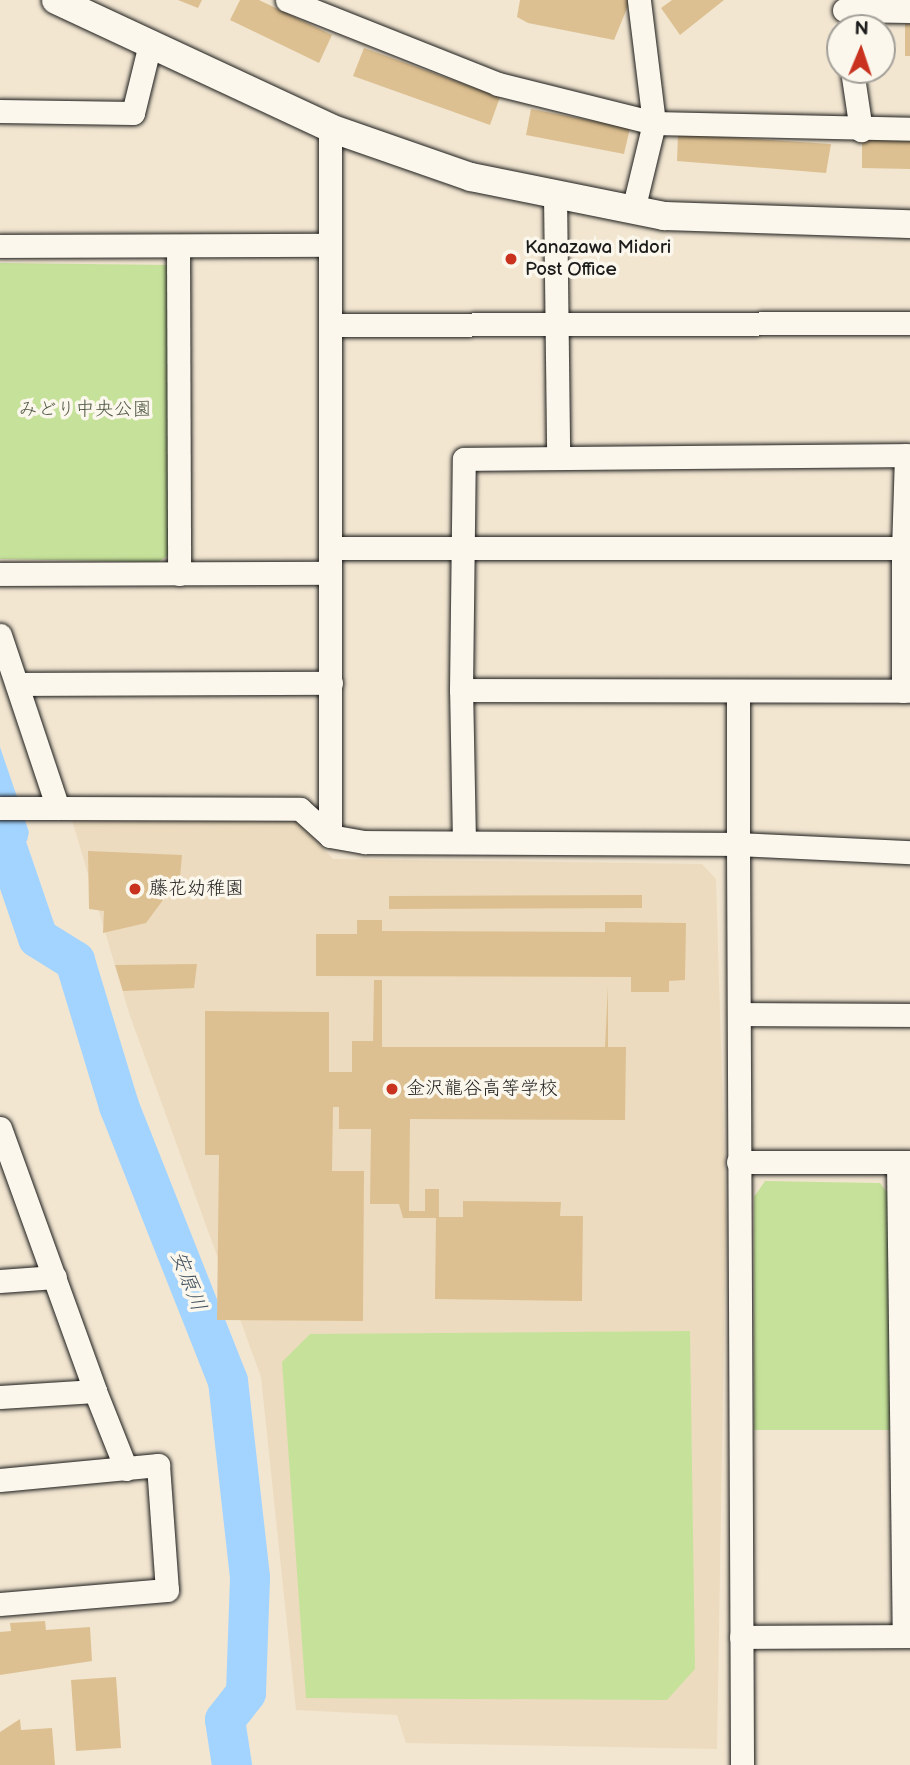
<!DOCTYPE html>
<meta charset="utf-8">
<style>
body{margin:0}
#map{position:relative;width:910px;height:1765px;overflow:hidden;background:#f2e6d1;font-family:"Balsamiq Sans","Klee One",sans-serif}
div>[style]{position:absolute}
.built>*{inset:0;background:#ecdbbe}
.green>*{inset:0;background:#c6e29a}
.water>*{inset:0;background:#a2d4ff}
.river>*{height:40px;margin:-20px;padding:0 20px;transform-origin:20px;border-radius:20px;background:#a2d4ff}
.building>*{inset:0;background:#ddc091}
.roads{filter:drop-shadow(0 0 2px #1c1c1c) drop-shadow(0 0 2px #1c1c1c)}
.minor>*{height:23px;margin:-11.5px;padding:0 11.5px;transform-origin:11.5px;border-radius:11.5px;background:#fbf7ec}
.tertiary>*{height:28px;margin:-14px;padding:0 14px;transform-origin:14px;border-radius:14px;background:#fbf7ec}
.dots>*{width:19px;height:19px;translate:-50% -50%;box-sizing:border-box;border:4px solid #fbf7ec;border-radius:50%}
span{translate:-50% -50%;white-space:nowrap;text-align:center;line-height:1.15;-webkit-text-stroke:7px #fbf7ec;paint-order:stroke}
.poi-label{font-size:19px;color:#1c1c1c}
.left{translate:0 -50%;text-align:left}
.park-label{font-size:19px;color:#4f5742}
.water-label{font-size:21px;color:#445360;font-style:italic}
.north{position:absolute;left:826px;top:14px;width:70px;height:70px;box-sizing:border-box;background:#fbf7ec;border:2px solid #a29f99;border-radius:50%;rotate:2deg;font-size:19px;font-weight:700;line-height:28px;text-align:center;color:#1c1c1c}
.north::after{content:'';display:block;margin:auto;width:24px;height:32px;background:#c8321e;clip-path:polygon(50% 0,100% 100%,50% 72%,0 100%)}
</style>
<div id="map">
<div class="built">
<div style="clip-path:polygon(296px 819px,333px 859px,702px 864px,716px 879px,726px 1214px,717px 1749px,406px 1743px,397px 1715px,296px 1710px,261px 1377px,129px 1013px,72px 820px)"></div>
</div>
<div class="green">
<div style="clip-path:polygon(0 263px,171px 265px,169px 555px,158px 562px,0 559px)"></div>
<div style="clip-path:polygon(765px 1181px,880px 1183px,889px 1195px,891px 1430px,754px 1430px,754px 1197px)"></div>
<div style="clip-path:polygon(690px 1331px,695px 1669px,667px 1700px,306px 1698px,282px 1362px,310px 1334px)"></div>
</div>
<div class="water">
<div style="clip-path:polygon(0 747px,29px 832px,27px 841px,0 841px)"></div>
</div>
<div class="river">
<div style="left:0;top:827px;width:117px;rotate:71.1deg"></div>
<div style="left:38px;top:938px;width:44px;rotate:31.9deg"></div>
<div style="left:75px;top:961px;width:152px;rotate:73.1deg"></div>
<div style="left:119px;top:1106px;width:296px;rotate:68.4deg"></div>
<div style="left:228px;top:1381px;width:198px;rotate:83.6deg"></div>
<div style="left:250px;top:1578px;width:115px;rotate:92deg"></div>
<div style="left:246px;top:1693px;width:34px;rotate:128deg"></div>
<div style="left:225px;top:1720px;width:46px;rotate:81.2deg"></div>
</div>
<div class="building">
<div style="clip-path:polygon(178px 0,202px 0,198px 8px)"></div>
<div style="clip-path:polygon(240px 0,259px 0,332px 35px,319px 63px,230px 20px)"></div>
<div style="clip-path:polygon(520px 0,626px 0,630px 1px,614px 40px,528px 23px,517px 17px)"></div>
<div style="clip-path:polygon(672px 0,724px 0,680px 35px,661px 8px)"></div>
<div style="clip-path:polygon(905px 24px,910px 24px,910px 56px,905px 56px)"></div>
<div style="clip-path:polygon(364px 48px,500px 97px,490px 125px,353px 76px)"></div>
<div style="clip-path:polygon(531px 109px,630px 128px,624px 154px,526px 135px)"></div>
<div style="clip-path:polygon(678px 134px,831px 144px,826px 173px,677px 161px)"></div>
<div style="clip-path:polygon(862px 137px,910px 138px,910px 169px,862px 168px)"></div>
<div style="clip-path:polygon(88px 851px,182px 855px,180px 877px,146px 923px,103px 933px,104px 911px,89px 909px)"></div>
<div style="clip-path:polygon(642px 895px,642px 908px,389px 909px,389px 896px)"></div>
<div style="clip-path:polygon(357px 920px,382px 920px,382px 931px,605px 932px,605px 922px,686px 923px,685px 980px,669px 981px,669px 992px,631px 992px,631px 977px,316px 976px,316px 934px,357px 934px)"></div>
<div style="clip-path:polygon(197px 964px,194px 988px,123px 991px,115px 965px)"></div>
<div style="clip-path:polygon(374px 980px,382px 980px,382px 1047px,605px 1047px,608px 986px,608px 1047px,626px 1047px,625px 1120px,410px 1119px,409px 1211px,425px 1211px,425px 1189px,439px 1189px,439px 1217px,463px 1217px,463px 1201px,561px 1202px,560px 1216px,583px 1216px,582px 1301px,435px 1299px,436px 1218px,403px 1218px,399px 1204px,370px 1204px,371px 1129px,339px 1129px,339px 1107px,333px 1107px,332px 1171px,364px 1171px,363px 1321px,217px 1320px,219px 1155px,205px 1155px,205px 1011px,329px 1012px,329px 1072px,352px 1072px,352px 1041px,373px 1041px)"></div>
<div style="clip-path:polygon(45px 1621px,46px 1630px,90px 1627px,92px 1661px,0 1675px,0 1632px,11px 1631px,10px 1623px)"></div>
<div style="clip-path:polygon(116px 1677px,121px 1748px,76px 1751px,71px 1680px)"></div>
<div style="clip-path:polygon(20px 1719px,21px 1730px,52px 1728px,55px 1765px,0 1765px,0 1732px)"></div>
</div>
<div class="roads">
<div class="minor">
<div style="left:287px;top:0;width:227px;rotate:21.7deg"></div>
<div style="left:498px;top:84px;width:161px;rotate:14deg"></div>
<div style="left:654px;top:123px;width:256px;rotate:1.3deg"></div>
<div style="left:844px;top:10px;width:66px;rotate:0.9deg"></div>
<div style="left:852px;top:70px;width:61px;rotate:81.5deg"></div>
<div style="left:0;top:111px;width:133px;rotate:0.9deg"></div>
<div style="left:133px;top:113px;width:71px;rotate:-76.2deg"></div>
<div style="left:555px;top:194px;width:264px;rotate:89.3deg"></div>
<div style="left:633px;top:210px;width:89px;rotate:-76.4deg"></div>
<div style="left:654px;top:123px;width:124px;rotate:-97deg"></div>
<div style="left:0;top:246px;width:330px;rotate:-0.2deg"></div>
<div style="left:178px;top:246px;width:328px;rotate:89.8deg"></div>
<div style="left:331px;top:325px;width:579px;rotate:-0.2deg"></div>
<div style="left:330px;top:548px;width:573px"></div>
<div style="left:903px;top:548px;width:143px;rotate:90deg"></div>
<div style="left:0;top:574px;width:330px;rotate:-0.2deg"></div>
<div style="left:0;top:635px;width:182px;rotate:71.5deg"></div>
<div style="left:58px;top:808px;width:242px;rotate:0.2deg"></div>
<div style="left:300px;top:809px;width:40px;rotate:42deg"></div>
<div style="left:330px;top:836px;width:36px;rotate:10deg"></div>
<div style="left:365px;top:842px;width:373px;rotate:0.3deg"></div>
<div style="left:738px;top:844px;width:921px;rotate:89.75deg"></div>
<div style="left:17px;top:684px;width:314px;rotate:-0.2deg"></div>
<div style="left:461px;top:690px;width:231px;rotate:-89.3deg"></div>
<div style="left:464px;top:459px;width:442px;rotate:-0.5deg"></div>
<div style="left:906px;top:455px;width:93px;rotate:91.8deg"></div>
<div style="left:738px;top:691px;width:153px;rotate:90deg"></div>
<div style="left:738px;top:844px;width:172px;rotate:2.7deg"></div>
<div style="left:0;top:808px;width:58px"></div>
<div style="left:330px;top:836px;width:708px;rotate:-90deg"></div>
<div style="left:464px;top:842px;width:152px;rotate:-91.1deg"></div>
<div style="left:461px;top:690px;width:449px;rotate:0.1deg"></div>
<div style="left:740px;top:1014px;width:170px;rotate:0.3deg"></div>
<div style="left:0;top:1128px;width:280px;rotate:70.1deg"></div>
<div style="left:95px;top:1391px;width:95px;rotate:176.4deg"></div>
<div style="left:738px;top:1162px;width:172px"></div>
<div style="left:898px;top:1162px;width:474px;rotate:89.3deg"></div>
<div style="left:0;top:1281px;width:55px;rotate:-4.2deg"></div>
<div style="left:95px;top:1391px;width:84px;rotate:68.3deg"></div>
<div style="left:0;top:1480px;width:159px;rotate:-5.4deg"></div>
<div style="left:158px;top:1465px;width:125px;rotate:85.9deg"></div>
<div style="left:167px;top:1590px;width:168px;rotate:175.2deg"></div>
<div style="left:741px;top:1637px;width:169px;rotate:-0.3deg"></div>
</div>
<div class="tertiary">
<div style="left:56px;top:0;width:302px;rotate:25deg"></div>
<div style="left:330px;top:128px;width:149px;rotate:19.2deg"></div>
<div style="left:471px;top:177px;width:197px;rotate:11.4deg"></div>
<div style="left:664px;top:216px;width:246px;rotate:1.9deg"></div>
</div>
</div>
<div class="dots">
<div style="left:511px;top:259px;background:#c8321e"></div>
<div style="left:135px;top:889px;background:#c8321e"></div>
<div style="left:392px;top:1089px;background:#c8321e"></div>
</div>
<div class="poi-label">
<span class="left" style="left:525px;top:259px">Kanazawa Midori<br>Post Office</span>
<span class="left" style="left:149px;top:889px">藤花幼稚園</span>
<span class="left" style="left:406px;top:1089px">金沢龍谷高等学校</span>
</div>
<div class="park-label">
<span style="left:85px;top:410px">みどり中央公園</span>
</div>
<div class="water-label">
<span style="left:188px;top:1281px;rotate:69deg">安原川</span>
</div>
<div class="north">N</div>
</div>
